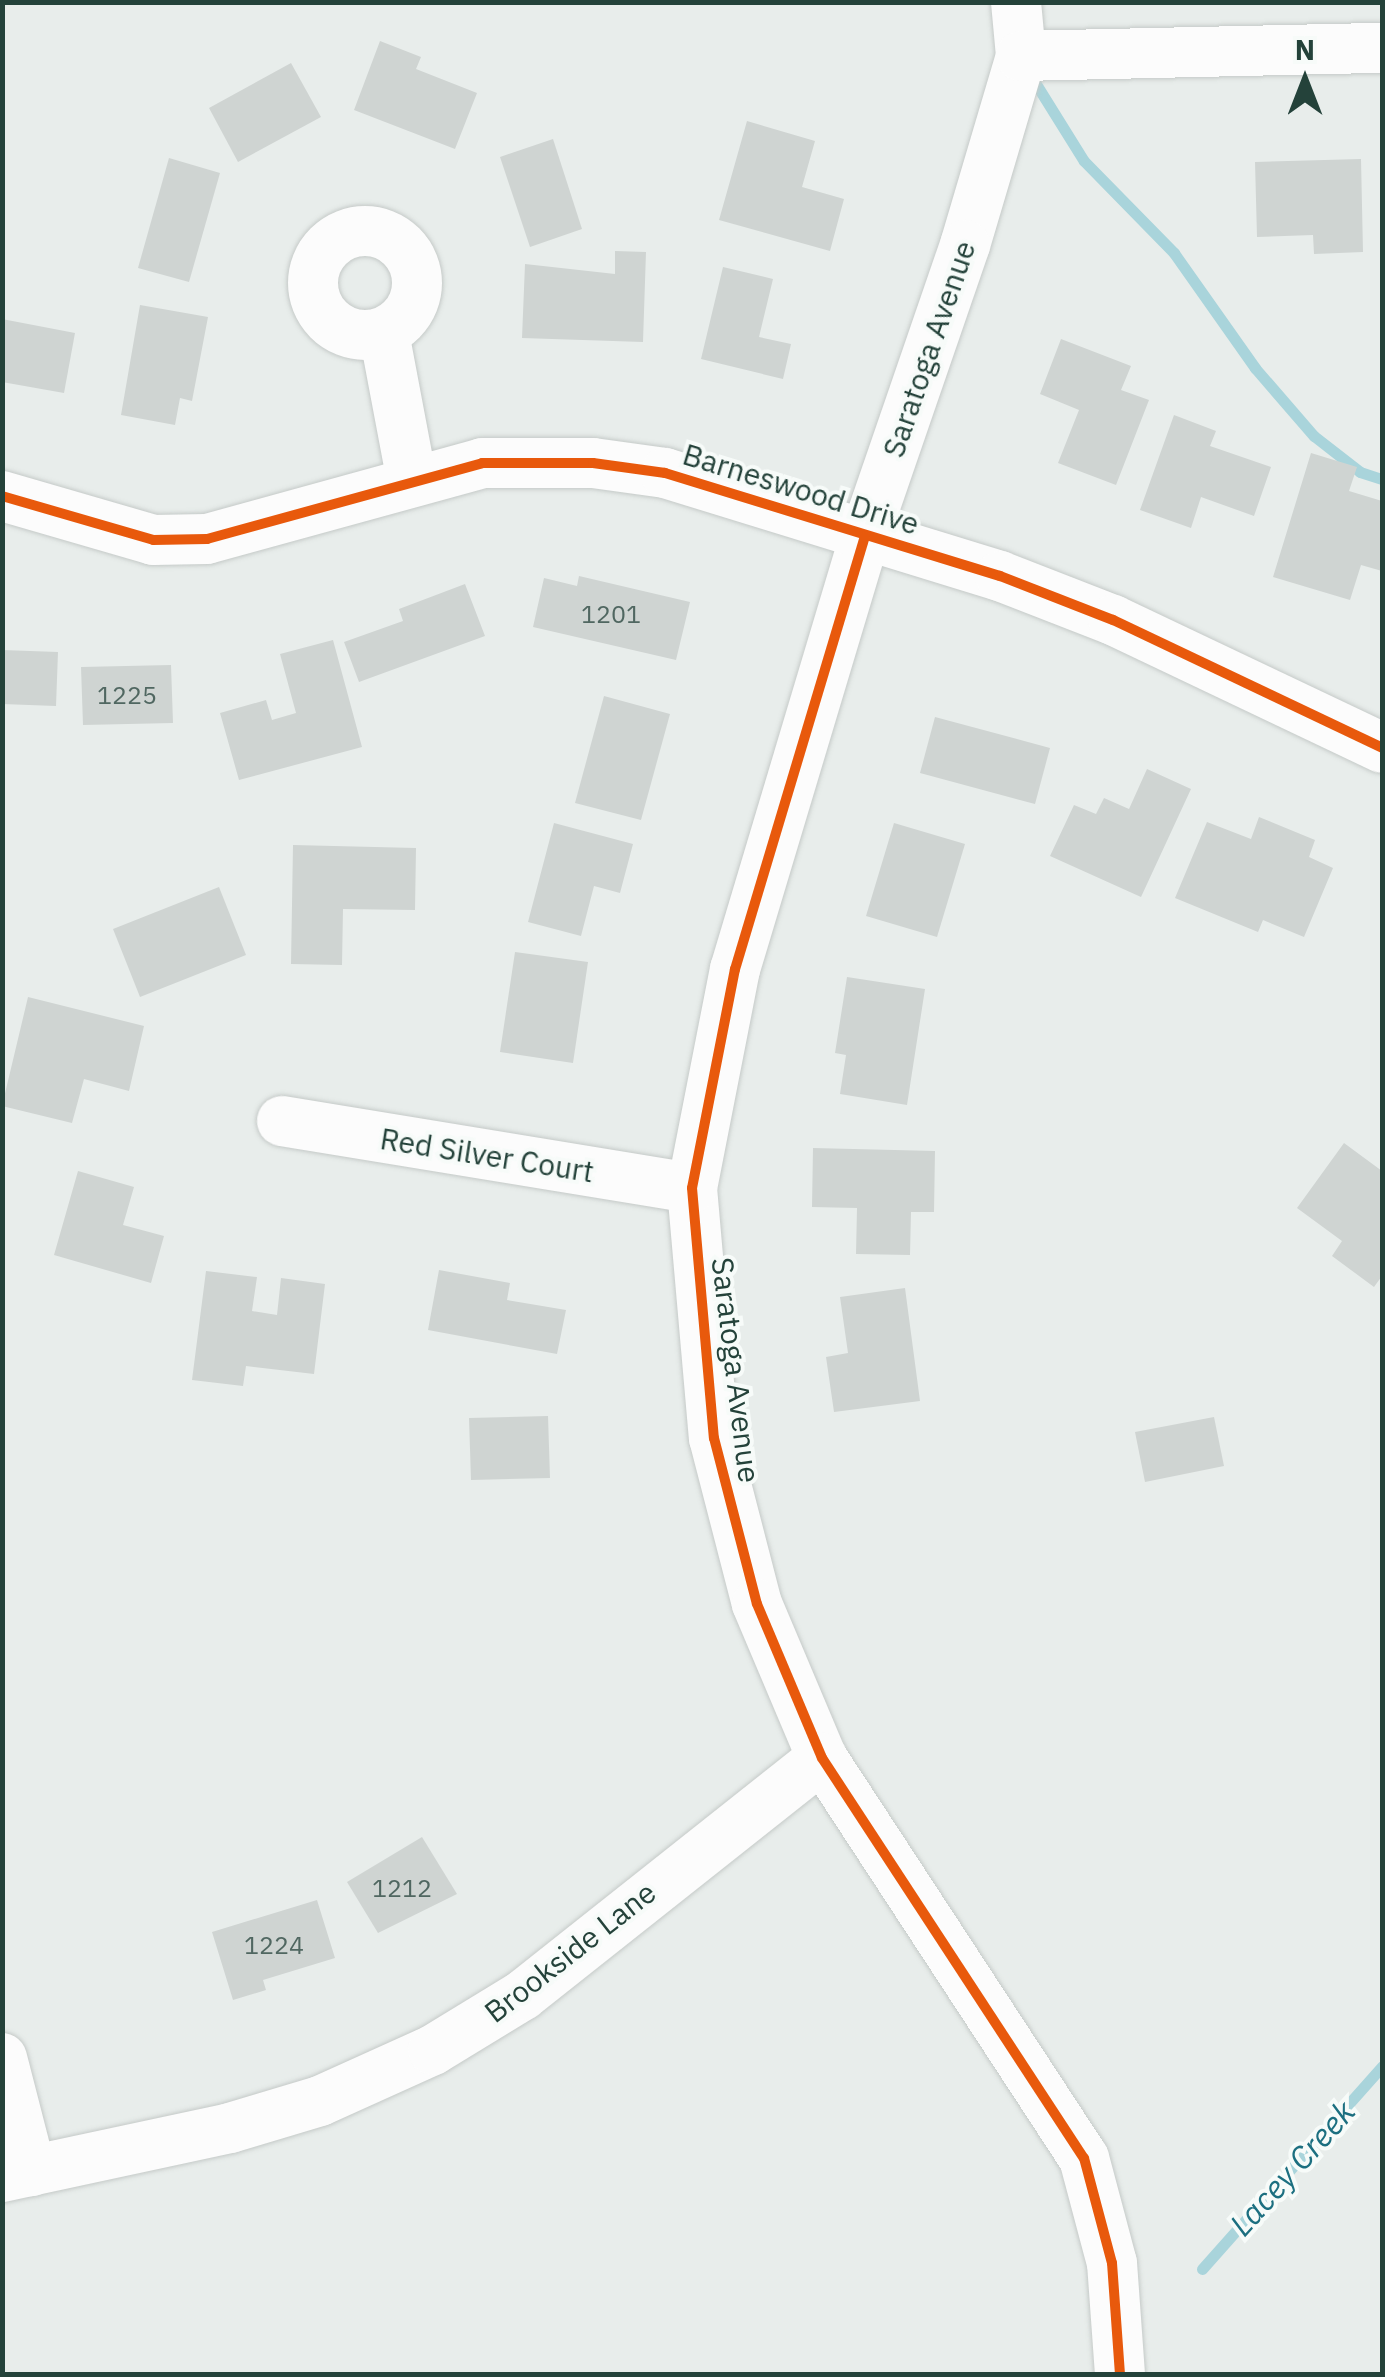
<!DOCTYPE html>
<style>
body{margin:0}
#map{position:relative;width:1385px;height:2377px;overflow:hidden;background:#e8edeb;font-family:"IBM Plex Sans",sans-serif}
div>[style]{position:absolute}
.stream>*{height:11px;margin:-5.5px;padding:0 5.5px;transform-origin:5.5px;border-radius:5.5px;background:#a9d4db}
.building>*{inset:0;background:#cfd4d2}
.roads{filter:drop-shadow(0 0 2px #c5cac8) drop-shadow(0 0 2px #c5cac8)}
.minor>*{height:50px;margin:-25px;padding:0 25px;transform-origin:25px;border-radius:25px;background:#fcfcfc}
.minor>.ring{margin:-25px;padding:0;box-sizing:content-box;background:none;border:50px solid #fcfcfc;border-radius:50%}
.cycleway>*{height:10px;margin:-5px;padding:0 5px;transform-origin:5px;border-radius:5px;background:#e8590c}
span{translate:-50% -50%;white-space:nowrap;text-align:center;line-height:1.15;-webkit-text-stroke:8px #f7fbf9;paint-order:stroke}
.number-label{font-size:25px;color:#506761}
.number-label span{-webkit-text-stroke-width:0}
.street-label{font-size:30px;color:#24423a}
.water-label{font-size:32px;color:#1c6f80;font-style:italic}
.frame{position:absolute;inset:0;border:5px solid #24423a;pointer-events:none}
.north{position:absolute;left:1255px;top:30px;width:100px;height:100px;-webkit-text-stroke:8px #f7fbf9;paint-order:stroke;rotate:0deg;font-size:28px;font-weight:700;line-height:40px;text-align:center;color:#24423a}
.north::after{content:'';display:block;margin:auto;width:35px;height:45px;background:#24423a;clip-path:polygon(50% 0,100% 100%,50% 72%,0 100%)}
</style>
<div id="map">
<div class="stream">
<div style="left:1031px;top:76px;width:100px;rotate:58.1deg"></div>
<div style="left:1084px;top:161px;width:129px;rotate:45.6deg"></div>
<div style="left:1174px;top:253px;width:141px;rotate:54.8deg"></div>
<div style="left:1255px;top:368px;width:90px;rotate:49.1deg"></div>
<div style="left:1314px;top:436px;width:58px;rotate:38deg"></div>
<div style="left:1360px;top:472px;width:23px;rotate:18deg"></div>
<div style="left:1202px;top:2269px;width:271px;rotate:-48.4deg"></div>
</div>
<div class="building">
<div style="clip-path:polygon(380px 41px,421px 57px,416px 69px,477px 93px,455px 149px,354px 110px)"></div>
<div style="clip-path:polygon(291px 63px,321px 117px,238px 162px,209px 108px)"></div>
<div style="clip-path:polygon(747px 121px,815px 141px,802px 187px,844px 199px,830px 251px,719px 220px)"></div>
<div style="clip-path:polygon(553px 139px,582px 229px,530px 247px,500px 157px)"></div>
<div style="clip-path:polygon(169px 158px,220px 173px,189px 282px,138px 268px)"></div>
<div style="clip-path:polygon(1361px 159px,1363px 252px,1314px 254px,1313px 235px,1257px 237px,1255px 162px)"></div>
<div style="clip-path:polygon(615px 251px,646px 252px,643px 342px,522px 338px,525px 264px,615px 274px)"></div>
<div style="clip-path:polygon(723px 267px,773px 279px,759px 337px,791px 344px,783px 379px,701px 359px)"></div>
<div style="clip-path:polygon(140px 305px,208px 317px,192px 401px,180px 398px,175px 425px,121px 415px)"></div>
<div style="clip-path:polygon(2px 319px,75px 333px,64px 393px,2px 382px)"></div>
<div style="clip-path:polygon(1061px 339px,1131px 366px,1121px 390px,1149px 400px,1116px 485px,1058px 463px,1079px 410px,1040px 394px)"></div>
<div style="clip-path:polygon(1174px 415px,1216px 431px,1210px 446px,1271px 467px,1254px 516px,1201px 497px,1191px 528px,1140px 510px)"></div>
<div style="clip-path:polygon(1311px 453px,1357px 467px,1349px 491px,1382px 501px,1382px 571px,1361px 565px,1350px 600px,1273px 577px)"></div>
<div style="clip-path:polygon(579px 576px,690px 602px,676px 660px,533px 627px,544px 578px,577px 586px)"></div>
<div style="clip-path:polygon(465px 584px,485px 636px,359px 682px,344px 642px,403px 621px,399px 609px)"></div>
<div style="clip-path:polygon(333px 640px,362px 747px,239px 780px,220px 713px,266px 700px,272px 720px,296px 713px,280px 654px)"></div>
<div style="clip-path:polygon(2px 650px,58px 652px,56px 706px,2px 704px)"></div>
<div style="clip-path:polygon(171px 665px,173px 723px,83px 725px,81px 667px)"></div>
<div style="clip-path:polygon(604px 696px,670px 714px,641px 820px,575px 803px)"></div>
<div style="clip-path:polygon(935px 717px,1050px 748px,1035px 804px,920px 773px)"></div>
<div style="clip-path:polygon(1147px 769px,1191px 789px,1141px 897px,1050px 856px,1074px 805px,1096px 814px,1104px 798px,1129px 809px)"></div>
<div style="clip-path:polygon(1259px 817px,1315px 840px,1309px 857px,1333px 868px,1304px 937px,1263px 920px,1258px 932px,1175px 898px,1207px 822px,1251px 839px)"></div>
<div style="clip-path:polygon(554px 823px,633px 844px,620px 893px,594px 886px,581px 936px,528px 922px)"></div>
<div style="clip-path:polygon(894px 823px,965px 844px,937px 937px,866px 916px)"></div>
<div style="clip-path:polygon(293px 845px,416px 848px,415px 910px,343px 909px,342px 965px,291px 964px)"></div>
<div style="clip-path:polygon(219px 887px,246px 955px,140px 997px,113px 929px)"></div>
<div style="clip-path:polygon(515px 952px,588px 962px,573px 1063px,500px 1052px)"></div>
<div style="clip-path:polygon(847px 977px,925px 989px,907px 1105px,840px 1094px,846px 1055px,835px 1053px)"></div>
<div style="clip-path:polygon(28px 997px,144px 1026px,129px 1091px,84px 1079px,72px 1123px,2px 1106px)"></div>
<div style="clip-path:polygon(1344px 1143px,1382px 1171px,1382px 1276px,1374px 1287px,1332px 1256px,1342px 1241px,1297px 1208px)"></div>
<div style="clip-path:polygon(813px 1148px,935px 1151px,934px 1212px,911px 1212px,910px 1255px,856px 1254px,857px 1208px,812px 1207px)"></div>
<div style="clip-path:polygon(78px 1171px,134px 1187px,123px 1225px,164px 1236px,151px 1283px,54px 1255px)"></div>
<div style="clip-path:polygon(439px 1270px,510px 1283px,507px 1300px,566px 1310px,557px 1354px,428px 1330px)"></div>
<div style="clip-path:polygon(206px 1271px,257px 1277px,252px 1311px,277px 1315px,281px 1278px,325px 1284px,314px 1374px,246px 1366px,243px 1386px,192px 1380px)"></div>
<div style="clip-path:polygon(905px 1288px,920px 1401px,834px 1412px,826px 1357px,848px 1353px,840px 1297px)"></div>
<div style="clip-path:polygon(548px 1416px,550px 1478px,471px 1480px,469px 1418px)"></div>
<div style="clip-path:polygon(1214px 1417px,1224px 1466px,1145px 1482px,1135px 1432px)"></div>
<div style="clip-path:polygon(422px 1837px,457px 1894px,378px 1933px,347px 1882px)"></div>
<div style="clip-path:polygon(317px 1900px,335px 1958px,263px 1980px,266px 1990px,233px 2000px,212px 1932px)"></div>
</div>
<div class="roads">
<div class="minor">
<div style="left:1016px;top:2px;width:54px;rotate:84.7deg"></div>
<div style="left:1021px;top:56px;width:197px;rotate:106.5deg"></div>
<div style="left:965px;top:245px;width:308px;rotate:109deg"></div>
<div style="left:865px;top:536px;width:452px;rotate:106.7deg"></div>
<div style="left:735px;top:969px;width:223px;rotate:101.1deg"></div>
<div style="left:692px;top:1188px;width:251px;rotate:85deg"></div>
<div style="left:714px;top:1438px;width:171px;rotate:75.5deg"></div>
<div style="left:757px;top:1604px;width:167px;rotate:67.1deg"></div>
<div style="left:822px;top:1758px;width:478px;rotate:56.8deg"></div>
<div style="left:1084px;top:2158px;width:109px;rotate:75.1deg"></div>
<div style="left:1112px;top:2263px;width:111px;rotate:85.9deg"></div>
<div style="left:1021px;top:56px;width:361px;rotate:-1.3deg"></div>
<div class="ring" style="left:313px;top:231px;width:54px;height:54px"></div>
<div style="left:384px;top:333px;width:151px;rotate:79.3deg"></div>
<div style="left:2px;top:496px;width:157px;rotate:16.2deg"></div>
<div style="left:153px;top:540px;width:54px;rotate:-1.1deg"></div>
<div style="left:207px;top:539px;width:285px;rotate:-15.4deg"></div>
<div style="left:482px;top:463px;width:111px"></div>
<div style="left:593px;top:463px;width:73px;rotate:7.9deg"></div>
<div style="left:665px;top:473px;width:350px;rotate:17.1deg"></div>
<div style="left:1000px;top:576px;width:121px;rotate:21.3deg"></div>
<div style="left:1113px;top:620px;width:298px;rotate:25.4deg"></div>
<div style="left:282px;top:1121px;width:415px;rotate:9.3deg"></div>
<div style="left:2px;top:2058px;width:117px;rotate:75.6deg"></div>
<div style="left:2px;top:2177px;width:233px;rotate:-12.1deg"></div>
<div style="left:230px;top:2128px;width:94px;rotate:-16.7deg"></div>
<div style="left:320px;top:2101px;width:124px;rotate:-24.3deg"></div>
<div style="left:433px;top:2050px;width:105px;rotate:-31.4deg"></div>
<div style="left:523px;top:1995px;width:382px;rotate:-38.4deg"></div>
</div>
</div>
<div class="cycleway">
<div style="left:2px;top:496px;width:157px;rotate:16.2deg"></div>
<div style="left:153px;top:540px;width:54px;rotate:-1.1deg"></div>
<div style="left:207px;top:539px;width:285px;rotate:-15.4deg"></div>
<div style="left:482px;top:463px;width:111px"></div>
<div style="left:593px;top:463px;width:73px;rotate:7.9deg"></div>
<div style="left:665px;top:473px;width:350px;rotate:17.1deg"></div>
<div style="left:1000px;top:576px;width:121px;rotate:21.3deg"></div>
<div style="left:1113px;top:620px;width:298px;rotate:25.4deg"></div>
<div style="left:865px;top:536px;width:452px;rotate:106.7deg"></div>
<div style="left:735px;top:969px;width:223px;rotate:101.1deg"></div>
<div style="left:692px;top:1188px;width:251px;rotate:85deg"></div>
<div style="left:714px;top:1438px;width:171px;rotate:75.5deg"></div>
<div style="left:757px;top:1604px;width:167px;rotate:67.1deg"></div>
<div style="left:822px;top:1758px;width:478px;rotate:56.8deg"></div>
<div style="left:1084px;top:2158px;width:109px;rotate:75.1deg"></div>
<div style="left:1112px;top:2263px;width:111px;rotate:85.9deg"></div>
</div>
<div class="number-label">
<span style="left:611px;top:614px">1201</span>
<span style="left:127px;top:695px">1225</span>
<span style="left:402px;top:1888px">1212</span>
<span style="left:274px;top:1945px">1224</span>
</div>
<div class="street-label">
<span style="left:929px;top:349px;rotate:-71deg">Saratoga Avenue</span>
<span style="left:801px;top:489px;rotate:17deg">Barneswood Drive</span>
<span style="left:487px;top:1155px;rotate:9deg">Red Silver Court</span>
<span style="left:736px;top:1370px;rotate:83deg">Saratoga Avenue</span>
<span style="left:570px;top:1952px;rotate:-38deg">Brookside Lane</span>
</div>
<div class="water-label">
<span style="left:1292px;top:2168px;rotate:-48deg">Lacey Creek</span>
</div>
<div class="frame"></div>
<div class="north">N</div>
</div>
